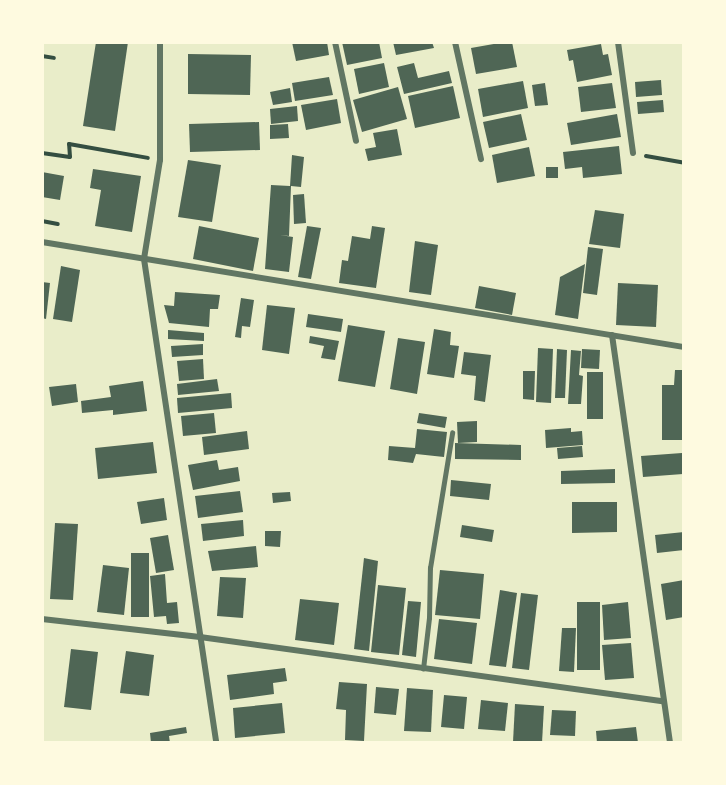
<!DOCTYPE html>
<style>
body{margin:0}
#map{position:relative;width:726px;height:785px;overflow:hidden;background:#e9edc9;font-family:"Exo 2",sans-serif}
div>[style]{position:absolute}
.building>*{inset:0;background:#4f6655}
.path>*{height:4px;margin:-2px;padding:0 2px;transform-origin:2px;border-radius:2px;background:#344e41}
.service>*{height:4.5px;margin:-2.25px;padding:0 2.25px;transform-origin:2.25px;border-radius:2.25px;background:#617663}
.minor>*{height:6px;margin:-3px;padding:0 3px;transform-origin:3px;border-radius:3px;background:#617663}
span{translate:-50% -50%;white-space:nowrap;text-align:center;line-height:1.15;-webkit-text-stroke:6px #fefae0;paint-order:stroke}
.frame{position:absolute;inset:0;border:44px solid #fefae0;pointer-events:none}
</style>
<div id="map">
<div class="building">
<div style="clip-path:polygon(96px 42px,128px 42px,115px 131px,83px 126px)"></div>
<div style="clip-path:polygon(292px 42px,327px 42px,329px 55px,296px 61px)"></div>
<div style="clip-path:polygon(342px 42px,379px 42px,382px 58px,347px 65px)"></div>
<div style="clip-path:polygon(393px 42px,432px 42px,434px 48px,396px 55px)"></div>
<div style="clip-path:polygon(505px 42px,512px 42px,517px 67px,476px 74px,471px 48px)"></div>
<div style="clip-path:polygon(601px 44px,603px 55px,608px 54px,612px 75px,577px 82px,573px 60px,569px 61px,567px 50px)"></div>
<div style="clip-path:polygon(188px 54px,251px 55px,250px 95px,188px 94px)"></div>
<div style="clip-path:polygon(384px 63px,389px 87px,359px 94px,354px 69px)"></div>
<div style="clip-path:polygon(414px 63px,418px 78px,449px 71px,452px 83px,404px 94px,397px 67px)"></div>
<div style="clip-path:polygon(329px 77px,333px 95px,295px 101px,292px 83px)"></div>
<div style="clip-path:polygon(661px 80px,662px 95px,636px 97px,635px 82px)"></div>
<div style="clip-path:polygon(523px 81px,528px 108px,483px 117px,478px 89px)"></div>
<div style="clip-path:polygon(545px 83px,548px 105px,535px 106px,532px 85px)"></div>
<div style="clip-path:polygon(612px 83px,616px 108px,581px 112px,578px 87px)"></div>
<div style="clip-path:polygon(453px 86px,460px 118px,415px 128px,408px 96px)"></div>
<div style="clip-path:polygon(398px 87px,407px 119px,362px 132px,353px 100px)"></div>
<div style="clip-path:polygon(290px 88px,292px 102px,273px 105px,270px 92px)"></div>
<div style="clip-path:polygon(337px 99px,341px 123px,306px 130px,301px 105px)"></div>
<div style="clip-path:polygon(663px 100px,664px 112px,638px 114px,637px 102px)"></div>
<div style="clip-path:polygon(297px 106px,298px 121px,271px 124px,270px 109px)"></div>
<div style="clip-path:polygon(521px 114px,527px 140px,489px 148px,483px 122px)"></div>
<div style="clip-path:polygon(617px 114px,621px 137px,571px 145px,567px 123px)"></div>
<div style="clip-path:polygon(259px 122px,260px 150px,190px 152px,189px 124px)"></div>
<div style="clip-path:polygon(288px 124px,289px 138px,270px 139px,270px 125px)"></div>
<div style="clip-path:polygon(397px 129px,402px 155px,368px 161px,365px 149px,376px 147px,373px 133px)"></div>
<div style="clip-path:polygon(619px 146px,622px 174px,583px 178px,582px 167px,565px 169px,563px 152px)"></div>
<div style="clip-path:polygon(529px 147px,535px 176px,497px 183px,492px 155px)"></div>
<div style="clip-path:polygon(292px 155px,304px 157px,301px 187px,291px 186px,289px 236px,280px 235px,293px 237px,289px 272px,265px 269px,271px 185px,290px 186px)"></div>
<div style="clip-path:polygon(188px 160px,221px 165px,212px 222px,178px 217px)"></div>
<div style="clip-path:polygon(546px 167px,558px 167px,558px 178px,546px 178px)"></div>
<div style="clip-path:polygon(93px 169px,141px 176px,132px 232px,95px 226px,101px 190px,90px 188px)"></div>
<div style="clip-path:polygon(42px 172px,64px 176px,60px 200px,42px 197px)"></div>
<div style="clip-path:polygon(304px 194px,306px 223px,294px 224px,293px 195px)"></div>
<div style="clip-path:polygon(595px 210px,624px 214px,620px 248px,589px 244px)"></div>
<div style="clip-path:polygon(199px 226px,259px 238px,253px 271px,193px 259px)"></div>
<div style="clip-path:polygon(307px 226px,321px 228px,311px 279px,298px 277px)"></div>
<div style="clip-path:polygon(372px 226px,385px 228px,376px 288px,339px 283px,342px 260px,348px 261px,352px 236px,370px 239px)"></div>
<div style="clip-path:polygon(415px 241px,438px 245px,431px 295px,409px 292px)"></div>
<div style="clip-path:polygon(588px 247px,603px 249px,597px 295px,583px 293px)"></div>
<div style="clip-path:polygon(585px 264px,578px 319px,555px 315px,560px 277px)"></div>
<div style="clip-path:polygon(61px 266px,80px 270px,72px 322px,53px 319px)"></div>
<div style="clip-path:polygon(42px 282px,50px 283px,46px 319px,42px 318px)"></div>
<div style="clip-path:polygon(618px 283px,658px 285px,656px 327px,616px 325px)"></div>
<div style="clip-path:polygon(479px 286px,516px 293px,512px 315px,475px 308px)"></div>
<div style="clip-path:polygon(175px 292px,220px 295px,218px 309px,210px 309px,209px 327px,169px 323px,164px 305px,174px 306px)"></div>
<div style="clip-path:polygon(241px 298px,254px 300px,250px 327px,242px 326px,241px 338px,235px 337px)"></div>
<div style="clip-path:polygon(267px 305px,295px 308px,289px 354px,262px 350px)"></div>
<div style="clip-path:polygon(308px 314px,343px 319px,341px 332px,306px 327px)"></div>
<div style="clip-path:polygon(348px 325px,385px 331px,375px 387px,338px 381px)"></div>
<div style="clip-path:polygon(434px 329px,451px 332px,450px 345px,459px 346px,454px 378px,427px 374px)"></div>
<div style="clip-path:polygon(168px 330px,204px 333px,204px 341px,168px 339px)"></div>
<div style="clip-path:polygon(310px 336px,339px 341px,335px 360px,321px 358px,324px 346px,309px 343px)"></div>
<div style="clip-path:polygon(398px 338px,425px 342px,417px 394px,390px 389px)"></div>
<div style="clip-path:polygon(203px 344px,203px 355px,172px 357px,171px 346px)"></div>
<div style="clip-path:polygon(538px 348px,553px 349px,551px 403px,536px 402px)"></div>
<div style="clip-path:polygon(557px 349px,567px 350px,565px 398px,555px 398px)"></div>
<div style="clip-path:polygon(582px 349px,600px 350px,599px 369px,581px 368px)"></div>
<div style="clip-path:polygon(571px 350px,581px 351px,579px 375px,583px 376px,581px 404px,568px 404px)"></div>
<div style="clip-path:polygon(464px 352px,491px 355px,485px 402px,474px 400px,476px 376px,461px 374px)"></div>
<div style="clip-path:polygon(203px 359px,204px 379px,179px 381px,177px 361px)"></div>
<div style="clip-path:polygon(675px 370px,684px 370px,684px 440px,662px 440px,662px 385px,674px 385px)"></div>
<div style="clip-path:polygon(523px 371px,535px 371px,534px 400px,523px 399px)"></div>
<div style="clip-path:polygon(587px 372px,603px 372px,603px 419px,587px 419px)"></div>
<div style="clip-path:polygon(217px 379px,219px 391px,178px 395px,177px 384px)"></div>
<div style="clip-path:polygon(143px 381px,147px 411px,113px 415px,113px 410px,82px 413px,81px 401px,111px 397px,109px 386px)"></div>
<div style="clip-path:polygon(76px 384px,78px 402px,52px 406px,49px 387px)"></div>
<div style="clip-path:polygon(231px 393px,232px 408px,178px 413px,177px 398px)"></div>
<div style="clip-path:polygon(214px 413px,216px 433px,183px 436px,181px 416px)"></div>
<div style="clip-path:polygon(419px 413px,447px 417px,445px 428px,417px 423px)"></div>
<div style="clip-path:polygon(477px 421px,477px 442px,458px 443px,457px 422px)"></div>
<div style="clip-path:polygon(571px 428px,571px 432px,582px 431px,583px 445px,546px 448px,545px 430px)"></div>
<div style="clip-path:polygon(417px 429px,447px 432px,444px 457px,416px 454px,413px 463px,388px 460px,389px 446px,415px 448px)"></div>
<div style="clip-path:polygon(247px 431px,249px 449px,204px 455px,202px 437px)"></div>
<div style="clip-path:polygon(153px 442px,157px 473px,98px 479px,95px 448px)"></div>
<div style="clip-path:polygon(455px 443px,521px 445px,521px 460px,455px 459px)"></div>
<div style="clip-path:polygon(582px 446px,583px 457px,558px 459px,557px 448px)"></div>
<div style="clip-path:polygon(682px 453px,683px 474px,643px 477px,641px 456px)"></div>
<div style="clip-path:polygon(217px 460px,219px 470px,238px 467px,240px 481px,193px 490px,188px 465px)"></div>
<div style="clip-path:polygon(615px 469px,615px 483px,561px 484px,561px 471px)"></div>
<div style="clip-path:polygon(451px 480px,491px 484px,489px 500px,450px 496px)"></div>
<div style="clip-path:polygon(240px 491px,243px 512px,198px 518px,195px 496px)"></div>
<div style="clip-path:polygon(290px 492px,291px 501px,273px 503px,272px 493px)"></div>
<div style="clip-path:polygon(164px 498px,167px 520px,141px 524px,137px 502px)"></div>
<div style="clip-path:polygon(572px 502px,617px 502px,617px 532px,572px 533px)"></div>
<div style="clip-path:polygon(243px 520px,244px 536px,203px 541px,201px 524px)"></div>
<div style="clip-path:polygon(55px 523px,78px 524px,73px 600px,50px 599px)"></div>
<div style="clip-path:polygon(462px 525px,494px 530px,492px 542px,460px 537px)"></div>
<div style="clip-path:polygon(265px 531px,281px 531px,280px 547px,265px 546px)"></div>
<div style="clip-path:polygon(684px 532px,684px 550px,657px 553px,655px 535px)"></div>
<div style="clip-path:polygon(168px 535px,174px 570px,156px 573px,150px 538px)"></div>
<div style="clip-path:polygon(256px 546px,258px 567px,212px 571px,208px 551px)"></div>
<div style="clip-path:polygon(131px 553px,149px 553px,149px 617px,131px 617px)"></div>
<div style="clip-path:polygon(364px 558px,378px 561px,369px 651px,354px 649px)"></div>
<div style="clip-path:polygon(103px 565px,129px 568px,124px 615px,97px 612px)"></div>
<div style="clip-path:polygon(440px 570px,484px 574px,480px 619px,435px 615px)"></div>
<div style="clip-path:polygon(165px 574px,167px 603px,177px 602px,179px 623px,167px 624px,166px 616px,154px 617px,150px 576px)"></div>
<div style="clip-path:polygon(220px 577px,246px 578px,243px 618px,217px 616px)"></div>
<div style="clip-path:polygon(684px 580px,684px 617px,666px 620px,661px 584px)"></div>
<div style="clip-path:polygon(378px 585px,406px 588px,399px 655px,371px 652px)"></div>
<div style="clip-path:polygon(500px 590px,517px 593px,506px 667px,489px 665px)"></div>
<div style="clip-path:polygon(521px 593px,538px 595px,529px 670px,512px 668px)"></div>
<div style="clip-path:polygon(300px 599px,339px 603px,334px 645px,295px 640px)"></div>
<div style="clip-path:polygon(408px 601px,421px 602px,416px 657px,402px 655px)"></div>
<div style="clip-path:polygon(577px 602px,600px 602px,600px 670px,577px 670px)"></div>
<div style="clip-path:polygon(628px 602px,631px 638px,604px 640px,602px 605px)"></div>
<div style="clip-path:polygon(439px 619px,477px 623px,472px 664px,434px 659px)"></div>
<div style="clip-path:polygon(562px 628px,576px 628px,574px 672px,559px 671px)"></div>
<div style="clip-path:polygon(631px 643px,634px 678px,605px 680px,602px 645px)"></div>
<div style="clip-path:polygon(71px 649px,98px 652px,91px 710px,64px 707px)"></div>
<div style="clip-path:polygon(126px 651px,154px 655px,149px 696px,120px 693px)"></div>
<div style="clip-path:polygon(285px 668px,287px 681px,273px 683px,274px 694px,230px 700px,227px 675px)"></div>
<div style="clip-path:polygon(339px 682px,367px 684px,364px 741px,345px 740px,346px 710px,336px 709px)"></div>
<div style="clip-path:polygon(376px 687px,399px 689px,396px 715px,374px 713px)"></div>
<div style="clip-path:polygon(407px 688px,433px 690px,431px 732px,404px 731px)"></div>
<div style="clip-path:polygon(444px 695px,467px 697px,464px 729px,441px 727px)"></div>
<div style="clip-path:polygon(481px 700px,508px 703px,505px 731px,478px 729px)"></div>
<div style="clip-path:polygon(282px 703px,285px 733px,235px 738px,233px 708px)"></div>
<div style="clip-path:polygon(515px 704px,544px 706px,542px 743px,513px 742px)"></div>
<div style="clip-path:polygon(552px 710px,576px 711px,575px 736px,550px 735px)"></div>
<div style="clip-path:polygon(186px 727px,187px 733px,169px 736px,170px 743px,151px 743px,150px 733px)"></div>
<div style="clip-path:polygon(636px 727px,638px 743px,597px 743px,596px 731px)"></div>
</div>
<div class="path">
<div style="left:42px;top:56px;width:12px;rotate:9deg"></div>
<div style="left:42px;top:153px;width:28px;rotate:8deg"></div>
<div style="left:70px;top:157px;width:13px;rotate:-94deg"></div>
<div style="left:69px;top:144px;width:80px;rotate:10deg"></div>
<div style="left:646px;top:156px;width:39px;rotate:10deg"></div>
<div style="left:42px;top:221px;width:16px;rotate:11deg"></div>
</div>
<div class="service">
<div style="left:423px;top:669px;width:51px;rotate:-83.3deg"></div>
<div style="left:429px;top:618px;width:50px;rotate:-88.9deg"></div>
<div style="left:430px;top:568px;width:137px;rotate:-80.7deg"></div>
</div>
<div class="minor">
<div style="left:160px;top:42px;width:118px;rotate:90deg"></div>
<div style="left:160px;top:160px;width:100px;rotate:99.2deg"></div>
<div style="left:144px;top:259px;width:489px;rotate:81.5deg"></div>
<div style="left:335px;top:42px;width:101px;rotate:78deg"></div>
<div style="left:455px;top:42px;width:120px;rotate:77.5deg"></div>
<div style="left:618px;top:42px;width:112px;rotate:82.3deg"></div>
<div style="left:42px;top:242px;width:651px;rotate:9.29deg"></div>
<div style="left:612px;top:335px;width:412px;rotate:81.9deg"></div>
<div style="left:42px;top:619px;width:159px;rotate:6.5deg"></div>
<div style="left:200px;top:637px;width:467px;rotate:7.9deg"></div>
</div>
<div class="frame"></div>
</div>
